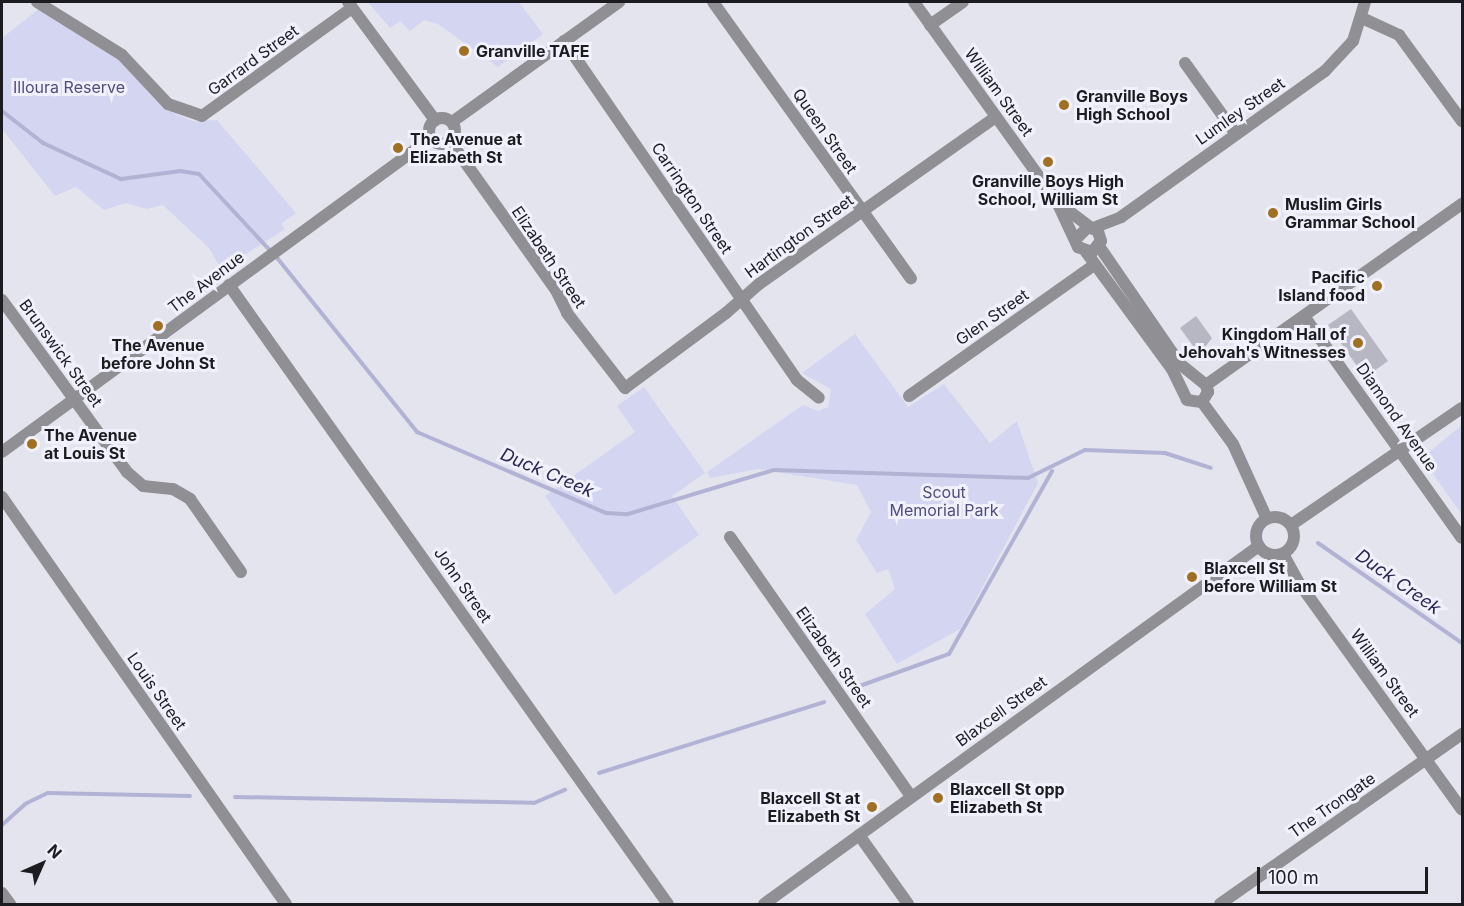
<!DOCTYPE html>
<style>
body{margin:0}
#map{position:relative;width:1464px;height:906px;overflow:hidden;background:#e4e4ef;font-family:Inter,sans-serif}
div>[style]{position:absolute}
.green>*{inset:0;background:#d4d5f1}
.stream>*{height:4px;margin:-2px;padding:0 2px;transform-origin:2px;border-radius:2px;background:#b2b3d4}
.building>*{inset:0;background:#b6b7c2}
.minor>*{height:12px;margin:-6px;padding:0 6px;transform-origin:6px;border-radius:6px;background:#8f8f94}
.minor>.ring{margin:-6px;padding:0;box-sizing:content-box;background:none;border:12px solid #8f8f94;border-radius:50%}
.dots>*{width:16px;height:16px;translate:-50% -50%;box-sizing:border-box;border:3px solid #f1f1fd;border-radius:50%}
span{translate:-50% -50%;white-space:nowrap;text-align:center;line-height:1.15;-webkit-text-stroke:6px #f1f1fd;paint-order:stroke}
.poi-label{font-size:16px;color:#1c1c20;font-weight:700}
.left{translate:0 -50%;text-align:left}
.right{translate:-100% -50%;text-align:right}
.street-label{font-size:16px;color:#1c1c20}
.park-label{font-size:16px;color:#4f4d7d}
.water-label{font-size:18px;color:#2a2652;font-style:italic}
.frame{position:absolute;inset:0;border:3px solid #1c1c20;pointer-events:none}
.north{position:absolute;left:12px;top:834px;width:60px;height:60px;-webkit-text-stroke:4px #f1f1fd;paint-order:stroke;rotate:45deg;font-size:16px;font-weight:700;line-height:24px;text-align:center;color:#1c1c20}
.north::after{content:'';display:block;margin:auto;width:21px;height:27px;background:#1c1c20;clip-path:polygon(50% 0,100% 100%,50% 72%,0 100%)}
.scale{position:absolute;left:1257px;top:867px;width:171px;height:27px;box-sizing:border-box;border:3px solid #1c1c20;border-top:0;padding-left:8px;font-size:18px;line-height:21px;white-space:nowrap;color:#1c1c20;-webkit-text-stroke:4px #f1f1fd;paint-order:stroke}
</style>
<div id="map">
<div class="green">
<div style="clip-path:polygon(368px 2px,519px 2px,543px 34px,498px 67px,438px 24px,424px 20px,410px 31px,400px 21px,390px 28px)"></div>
<div style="clip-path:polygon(40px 8px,123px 60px,175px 114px,193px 121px,217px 120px,296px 213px,281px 224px,285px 229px,221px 270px,210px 249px,163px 205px,147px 209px,126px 203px,104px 210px,76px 187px,55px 196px,2px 129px,2px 38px)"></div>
<div style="clip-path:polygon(855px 334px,908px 407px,944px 384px,990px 443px,1017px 421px,1038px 483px,960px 629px,897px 664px,865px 614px,895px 589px,888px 569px,877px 573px,856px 540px,871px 512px,857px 485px,758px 469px,710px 478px,707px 472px,803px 405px,818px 411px,828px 407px,831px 389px,802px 373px)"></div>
<div style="clip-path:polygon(644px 387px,705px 473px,672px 496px,699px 535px,615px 595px,545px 496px,635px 432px,617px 406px)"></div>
<div style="clip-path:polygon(1462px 425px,1462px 515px,1422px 458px)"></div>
</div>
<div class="stream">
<div style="left:2px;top:111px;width:52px;rotate:38deg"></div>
<div style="left:43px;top:143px;width:86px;rotate:24.8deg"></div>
<div style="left:121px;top:179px;width:60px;rotate:-7.7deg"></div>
<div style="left:180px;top:171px;width:19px;rotate:9deg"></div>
<div style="left:199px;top:174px;width:116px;rotate:47.1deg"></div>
<div style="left:278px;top:259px;width:222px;rotate:51.2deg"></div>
<div style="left:417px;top:432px;width:206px;rotate:23.2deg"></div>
<div style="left:606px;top:513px;width:22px;rotate:3deg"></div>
<div style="left:628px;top:514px;width:152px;rotate:-16.8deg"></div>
<div style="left:774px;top:470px;width:254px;rotate:1.8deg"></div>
<div style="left:1028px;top:478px;width:64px;rotate:-26.2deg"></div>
<div style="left:1085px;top:450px;width:80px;rotate:2.1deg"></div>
<div style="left:1165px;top:453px;width:48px;rotate:18.1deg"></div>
<div style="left:1318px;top:543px;width:175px;rotate:34.8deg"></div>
<div style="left:854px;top:688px;width:101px;rotate:-19.7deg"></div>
<div style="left:949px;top:654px;width:210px;rotate:-60.6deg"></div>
<div style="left:599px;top:773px;width:236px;rotate:-17.5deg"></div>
<div style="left:235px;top:797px;width:299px;rotate:1.1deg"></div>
<div style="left:534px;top:803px;width:34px;rotate:-23deg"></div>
<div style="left:2px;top:825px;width:31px;rotate:-42deg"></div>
<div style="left:25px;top:804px;width:25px;rotate:-26deg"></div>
<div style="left:48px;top:793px;width:142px;rotate:1.2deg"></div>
</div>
<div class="building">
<div style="clip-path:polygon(1351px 309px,1388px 361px,1370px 374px,1367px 370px,1362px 373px,1328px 325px)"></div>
<div style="clip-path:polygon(1196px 316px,1212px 338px,1202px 351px,1196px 350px,1180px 328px)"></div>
</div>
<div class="minor">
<div style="left:37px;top:2px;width:100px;rotate:31.9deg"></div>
<div style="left:122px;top:55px;width:67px;rotate:46.8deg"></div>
<div style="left:168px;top:104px;width:36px;rotate:19deg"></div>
<div style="left:202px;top:116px;width:185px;rotate:-35.8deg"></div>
<div style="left:348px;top:2px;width:147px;rotate:53.6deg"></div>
<div style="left:713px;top:2px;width:340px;rotate:54.4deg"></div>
<div style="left:914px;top:2px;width:246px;rotate:54.4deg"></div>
<div style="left:1057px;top:202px;width:50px;rotate:65deg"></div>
<div style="left:1078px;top:247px;width:15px;rotate:20deg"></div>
<div style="left:1092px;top:252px;width:14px;rotate:-51deg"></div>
<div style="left:1101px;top:241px;width:10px;rotate:-107deg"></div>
<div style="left:1098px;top:231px;width:11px;rotate:-158deg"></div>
<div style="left:1088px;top:227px;width:17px;rotate:135deg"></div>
<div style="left:1362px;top:18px;width:41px;rotate:24.7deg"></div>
<div style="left:1399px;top:35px;width:107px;rotate:53.8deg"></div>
<div style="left:930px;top:25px;width:40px;rotate:-34.9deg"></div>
<div style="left:564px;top:41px;width:411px;rotate:55.5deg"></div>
<div style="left:797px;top:380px;width:28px;rotate:39deg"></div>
<div style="left:1185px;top:63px;width:87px;rotate:54.3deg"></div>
<div class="ring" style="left:429px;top:118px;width:14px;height:14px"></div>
<div style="left:452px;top:122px;width:206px;rotate:-35.7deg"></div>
<div style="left:450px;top:141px;width:183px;rotate:54.6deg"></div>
<div style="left:556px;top:290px;width:25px;rotate:64deg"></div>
<div style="left:567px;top:313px;width:95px;rotate:52.3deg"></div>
<div style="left:625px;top:388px;width:126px;rotate:-36.6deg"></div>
<div style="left:726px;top:313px;width:44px;rotate:-41.3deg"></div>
<div style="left:759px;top:284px;width:290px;rotate:-35.2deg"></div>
<div style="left:1057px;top:202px;width:41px;rotate:37.1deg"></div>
<div style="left:1093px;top:228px;width:30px;rotate:-21deg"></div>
<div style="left:1121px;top:217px;width:251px;rotate:-35.6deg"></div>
<div style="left:1325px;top:71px;width:41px;rotate:-47deg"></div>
<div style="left:1353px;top:41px;width:41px;rotate:-72.9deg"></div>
<div style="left:1086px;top:252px;width:145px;rotate:53.7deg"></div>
<div style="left:1172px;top:369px;width:34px;rotate:64deg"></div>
<div style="left:1187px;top:400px;width:15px;rotate:8deg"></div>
<div style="left:1202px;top:402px;width:12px;rotate:-59deg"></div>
<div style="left:1208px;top:392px;width:7px;rotate:-106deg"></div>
<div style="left:1206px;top:385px;width:33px;rotate:-141deg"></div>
<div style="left:1180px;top:364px;width:143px;rotate:-124.5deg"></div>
<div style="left:229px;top:285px;width:759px;rotate:54.66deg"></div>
<div style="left:2px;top:300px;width:213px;rotate:54deg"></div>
<div style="left:127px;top:472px;width:21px;rotate:41deg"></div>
<div style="left:143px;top:486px;width:30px;rotate:6deg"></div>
<div style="left:173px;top:489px;width:20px;rotate:30deg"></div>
<div style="left:190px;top:499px;width:89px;rotate:55.1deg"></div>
<div style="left:1304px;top:316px;width:272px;rotate:54.6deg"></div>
<div style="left:1206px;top:385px;width:314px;rotate:-35.3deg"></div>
<div style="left:909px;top:396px;width:227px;rotate:-35.3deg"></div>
<div style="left:1202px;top:402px;width:52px;rotate:53.6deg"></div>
<div style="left:1233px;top:444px;width:82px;rotate:65.6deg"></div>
<div style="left:2px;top:452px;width:532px;rotate:-36.2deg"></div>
<div style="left:2px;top:497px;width:496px;rotate:55.1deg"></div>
<div class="ring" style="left:1256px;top:517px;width:26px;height:26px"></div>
<div style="left:1291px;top:525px;width:207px;rotate:-34.4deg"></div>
<div style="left:730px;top:537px;width:316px;rotate:55.1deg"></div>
<div style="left:1283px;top:554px;width:33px;rotate:61deg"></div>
<div style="left:1299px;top:583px;width:279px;rotate:54.3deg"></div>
<div style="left:859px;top:835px;width:85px;rotate:54.6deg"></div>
<div style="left:2px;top:893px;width:14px;rotate:54deg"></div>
<div style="left:764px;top:904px;width:611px;rotate:-35.88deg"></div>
<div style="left:1220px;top:904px;width:296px;rotate:-35.1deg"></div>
</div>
<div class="dots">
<div style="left:464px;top:51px;background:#9f6f22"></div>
<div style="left:1064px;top:105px;background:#9f6f22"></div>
<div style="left:398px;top:148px;background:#9f6f22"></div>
<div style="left:1048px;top:162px;background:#9f6f22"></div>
<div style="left:1273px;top:213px;background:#9f6f22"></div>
<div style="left:1377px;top:286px;background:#9f6f22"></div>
<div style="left:158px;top:326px;background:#9f6f22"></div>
<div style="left:1358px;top:343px;background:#9f6f22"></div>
<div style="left:32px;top:444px;background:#9f6f22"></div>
<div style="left:1192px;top:577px;background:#9f6f22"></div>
<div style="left:938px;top:798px;background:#9f6f22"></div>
<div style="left:872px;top:807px;background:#9f6f22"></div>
</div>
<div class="poi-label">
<span class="left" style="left:476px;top:51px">Granville TAFE</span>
<span class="left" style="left:1076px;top:105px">Granville Boys<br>High School</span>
<span class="left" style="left:410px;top:148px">The Avenue at<br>Elizabeth St</span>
<span style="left:1048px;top:190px">Granville Boys High<br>School, William St</span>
<span class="left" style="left:1285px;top:213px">Muslim Girls<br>Grammar School</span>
<span class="right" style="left:1365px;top:286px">Pacific<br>Island food</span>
<span class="right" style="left:1346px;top:343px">Kingdom Hall of<br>Jehovah's Witnesses</span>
<span style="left:158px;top:354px">The Avenue<br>before John St</span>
<span class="left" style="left:44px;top:444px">The Avenue<br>at Louis St</span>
<span class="left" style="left:1204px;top:577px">Blaxcell St<br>before William St</span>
<span class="left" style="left:950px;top:798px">Blaxcell St opp<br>Elizabeth St</span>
<span class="right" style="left:860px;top:807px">Blaxcell St at<br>Elizabeth St</span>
</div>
<div class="street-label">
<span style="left:253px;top:60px;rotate:-36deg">Garrard Street</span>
<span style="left:999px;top:92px;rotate:54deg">William Street</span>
<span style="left:1240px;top:111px;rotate:-35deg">Lumley Street</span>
<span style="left:825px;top:131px;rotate:55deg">Queen Street</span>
<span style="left:692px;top:198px;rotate:56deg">Carrington Street</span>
<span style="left:799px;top:236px;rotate:-36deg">Hartington Street</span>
<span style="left:549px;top:257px;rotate:56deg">Elizabeth Street</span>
<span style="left:206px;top:282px;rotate:-37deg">The Avenue</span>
<span style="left:992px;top:317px;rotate:-35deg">Glen Street</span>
<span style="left:61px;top:353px;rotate:54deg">Brunswick Street</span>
<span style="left:1397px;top:417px;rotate:55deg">Diamond Avenue</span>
<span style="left:463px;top:585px;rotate:55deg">John Street</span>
<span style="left:834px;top:657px;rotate:55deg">Elizabeth Street</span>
<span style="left:1385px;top:673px;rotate:54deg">William Street</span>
<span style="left:157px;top:691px;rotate:55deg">Louis Street</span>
<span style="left:1001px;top:711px;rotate:-36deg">Blaxcell Street</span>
<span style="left:1332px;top:805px;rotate:-35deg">The Trongate</span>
</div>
<div class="park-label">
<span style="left:69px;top:87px">Illoura Reserve</span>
<span style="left:944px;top:501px">Scout<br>Memorial Park</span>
</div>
<div class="water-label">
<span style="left:547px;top:473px;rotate:23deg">Duck Creek</span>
<span style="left:1398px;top:582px;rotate:35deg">Duck Creek</span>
</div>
<div class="frame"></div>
<div class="north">N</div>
<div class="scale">100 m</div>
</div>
